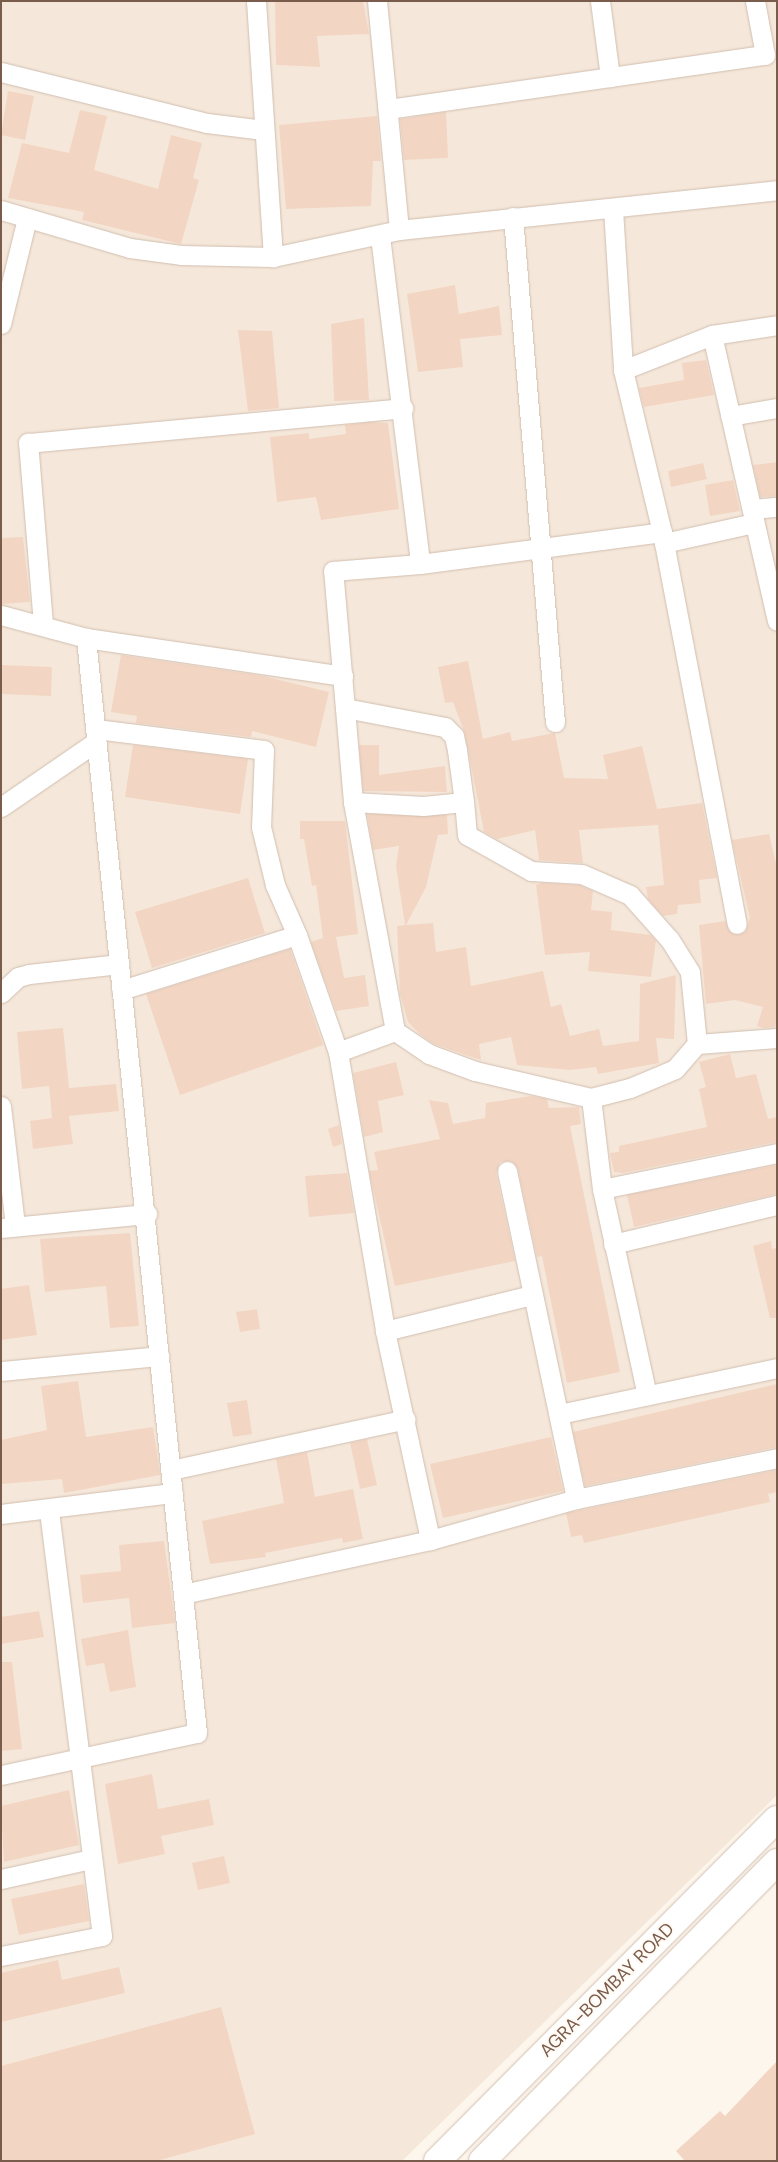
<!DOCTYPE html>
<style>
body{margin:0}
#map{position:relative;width:778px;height:2162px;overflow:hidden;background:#fdf6ec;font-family:"DM Sans",sans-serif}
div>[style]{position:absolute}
.residential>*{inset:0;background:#f5e8da}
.building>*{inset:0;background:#f3d5c3}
.roads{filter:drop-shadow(0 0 1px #d1beb0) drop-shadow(0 0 1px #d1beb0)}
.minor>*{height:19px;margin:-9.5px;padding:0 9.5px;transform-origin:9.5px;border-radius:9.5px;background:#fff}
.secondary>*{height:26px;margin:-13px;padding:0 13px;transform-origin:13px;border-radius:13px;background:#fff}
span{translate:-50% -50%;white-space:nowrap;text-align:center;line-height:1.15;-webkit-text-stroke:4px #fffaf3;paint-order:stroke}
.street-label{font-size:18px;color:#7a5c4d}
.frame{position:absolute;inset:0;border:2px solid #7a5c4d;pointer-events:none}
</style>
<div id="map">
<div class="residential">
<div style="clip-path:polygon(1px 1px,777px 1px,777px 1795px,402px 2161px,1px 2161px)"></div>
</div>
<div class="building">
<div style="clip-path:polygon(275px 1px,363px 1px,369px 34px,317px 36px,320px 67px,276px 65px)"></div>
<div style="clip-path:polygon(8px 91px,34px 96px,25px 140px,1px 135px)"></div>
<div style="clip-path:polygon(80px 110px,107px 116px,94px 170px,158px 189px,171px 135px,202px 143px,193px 178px,199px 180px,181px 244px,82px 220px,84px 212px,8px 198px,22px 143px,69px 153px)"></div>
<div style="clip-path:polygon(446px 112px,448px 158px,404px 160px,400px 119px)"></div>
<div style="clip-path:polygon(377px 116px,381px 161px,373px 161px,371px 206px,286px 209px,279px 125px)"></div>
<div style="clip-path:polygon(455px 285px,459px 314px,499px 306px,502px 335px,460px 339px,463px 367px,418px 372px,407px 294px)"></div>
<div style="clip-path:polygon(364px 318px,369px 400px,334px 401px,331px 324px)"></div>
<div style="clip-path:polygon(238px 330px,272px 331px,279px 408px,248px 411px)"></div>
<div style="clip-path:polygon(706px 360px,714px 395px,644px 407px,639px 388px,684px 380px,682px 363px)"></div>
<div style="clip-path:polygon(371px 422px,388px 423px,399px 509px,321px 520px,316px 497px,277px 502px,270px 437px,309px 433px,309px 439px,346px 434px,345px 425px)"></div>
<div style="clip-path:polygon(777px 462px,777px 496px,760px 497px,753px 465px)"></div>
<div style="clip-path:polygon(703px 463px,707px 479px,671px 487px,668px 471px)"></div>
<div style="clip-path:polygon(733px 480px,740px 511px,710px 516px,705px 485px)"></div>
<div style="clip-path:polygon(23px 537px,30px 602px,1px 604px,1px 538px)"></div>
<div style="clip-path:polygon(121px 655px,263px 676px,329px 692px,316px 747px,252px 731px,251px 737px,136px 723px,137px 716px,111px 712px)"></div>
<div style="clip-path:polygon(468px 661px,483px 739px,510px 732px,512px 741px,555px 733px,564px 778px,608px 779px,603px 755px,642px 746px,657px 809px,702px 803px,717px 878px,699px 880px,701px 903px,678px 905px,677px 914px,663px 916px,648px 899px,646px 887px,664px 885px,658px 825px,579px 830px,583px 863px,539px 860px,535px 830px,497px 839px,484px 832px,465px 734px,453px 702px,445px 703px,438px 667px)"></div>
<div style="clip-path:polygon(1px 665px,52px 667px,51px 696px,1px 694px)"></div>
<div style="clip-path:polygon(133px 745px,248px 759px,240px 814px,125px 797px)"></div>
<div style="clip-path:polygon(359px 745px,379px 745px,379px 775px,445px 766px,447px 792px,363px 791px)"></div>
<div style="clip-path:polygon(367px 814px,447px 815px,448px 834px,438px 835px,426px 887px,406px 925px,433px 923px,436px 952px,466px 947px,471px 986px,543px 971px,551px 1007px,561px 1004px,570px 1036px,599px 1029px,603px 1046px,639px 1041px,640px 984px,676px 975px,674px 1039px,656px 1038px,659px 1063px,598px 1074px,596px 1067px,570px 1070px,517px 1065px,511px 1037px,479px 1044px,481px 1060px,434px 1044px,421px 1035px,408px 1022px,400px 993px,397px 926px,405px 925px,396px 866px,399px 846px,373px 850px)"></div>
<div style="clip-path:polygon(300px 821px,345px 821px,358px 934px,336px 937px,344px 978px,365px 975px,369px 1006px,336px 1011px,311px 942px,323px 938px,316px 885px,312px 886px,304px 839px,300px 839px)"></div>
<div style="clip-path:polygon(769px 834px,777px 868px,777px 1021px,775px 1027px,763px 1028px,757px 1026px,763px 1007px,735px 1000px,706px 1004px,699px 925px,725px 921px,733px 934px,745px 932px,750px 918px,732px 840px)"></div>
<div style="clip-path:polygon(248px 878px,265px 933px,152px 968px,135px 912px)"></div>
<div style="clip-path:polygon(542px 883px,579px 885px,593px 891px,591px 910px,612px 912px,611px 930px,651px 935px,656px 941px,651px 977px,588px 971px,590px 952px,545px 955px,536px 885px)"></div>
<div style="clip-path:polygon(290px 949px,323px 1045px,180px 1095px,146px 994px)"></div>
<div style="clip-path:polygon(63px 1028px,69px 1088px,116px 1084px,119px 1111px,69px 1116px,73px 1144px,33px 1149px,30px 1121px,52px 1118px,49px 1086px,22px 1089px,17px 1032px)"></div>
<div style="clip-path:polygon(730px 1054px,736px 1078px,756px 1074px,768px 1119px,777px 1117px,777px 1142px,623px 1173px,614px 1172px,610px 1153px,619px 1152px,619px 1146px,707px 1127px,699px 1089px,706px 1087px,699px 1062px)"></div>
<div style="clip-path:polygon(396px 1062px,404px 1095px,378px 1101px,383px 1132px,364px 1137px,353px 1073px)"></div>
<div style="clip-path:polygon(531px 1096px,547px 1099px,549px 1108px,579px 1107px,581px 1124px,570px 1126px,620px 1372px,567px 1383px,542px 1256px,537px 1257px,518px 1169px,511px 1161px,500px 1162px,496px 1173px,515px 1261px,395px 1286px,369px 1171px,378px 1170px,374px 1152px,440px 1139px,429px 1100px,448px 1103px,453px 1124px,485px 1118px,486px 1103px)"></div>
<div style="clip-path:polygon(339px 1125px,342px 1144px,333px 1147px,328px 1129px)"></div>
<div style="clip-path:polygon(777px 1165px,777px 1194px,634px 1227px,627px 1195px)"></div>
<div style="clip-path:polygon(347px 1173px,354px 1213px,309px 1217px,305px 1176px)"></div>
<div style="clip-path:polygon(130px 1233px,139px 1326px,110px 1328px,106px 1286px,45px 1292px,40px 1239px)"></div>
<div style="clip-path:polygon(771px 1241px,772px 1249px,777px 1248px,777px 1318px,770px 1318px,753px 1246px)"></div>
<div style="clip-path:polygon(29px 1285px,37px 1335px,1px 1340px,1px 1289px)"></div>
<div style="clip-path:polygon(257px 1309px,260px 1329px,240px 1332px,236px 1312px)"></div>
<div style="clip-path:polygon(78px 1381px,86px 1437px,153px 1427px,160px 1475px,64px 1493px,62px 1479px,1px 1484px,1px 1440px,47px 1430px,41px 1386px)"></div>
<div style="clip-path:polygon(777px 1384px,777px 1447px,585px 1486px,573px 1432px)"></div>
<div style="clip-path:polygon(247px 1400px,252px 1434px,233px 1437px,227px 1403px)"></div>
<div style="clip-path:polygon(551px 1437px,563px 1491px,443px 1518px,430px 1464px)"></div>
<div style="clip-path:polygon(367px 1439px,377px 1485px,360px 1489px,350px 1443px)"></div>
<div style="clip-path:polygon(307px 1452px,315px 1497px,353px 1489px,363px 1539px,343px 1543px,342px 1538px,265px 1553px,266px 1557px,210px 1564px,202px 1521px,284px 1503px,276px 1459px)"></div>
<div style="clip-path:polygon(777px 1470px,777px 1492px,768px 1494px,770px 1502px,584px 1543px,582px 1535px,571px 1537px,566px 1513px)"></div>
<div style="clip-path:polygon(164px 1541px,175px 1623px,132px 1628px,129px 1598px,83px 1603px,80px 1575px,121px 1571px,119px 1545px)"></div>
<div style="clip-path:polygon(39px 1611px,44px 1637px,1px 1644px,1px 1617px)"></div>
<div style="clip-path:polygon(128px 1630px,136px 1687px,110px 1692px,104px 1663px,86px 1666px,81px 1639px)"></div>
<div style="clip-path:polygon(1px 1662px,12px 1662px,22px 1749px,1px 1751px)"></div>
<div style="clip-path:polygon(152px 1774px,158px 1809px,209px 1799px,214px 1825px,161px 1836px,165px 1854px,118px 1864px,105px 1784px)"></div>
<div style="clip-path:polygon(69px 1790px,79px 1845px,4px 1862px,1px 1806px)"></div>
<div style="clip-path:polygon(224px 1856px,230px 1883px,198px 1890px,192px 1863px)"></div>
<div style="clip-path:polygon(84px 1884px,89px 1921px,19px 1935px,11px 1899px)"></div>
<div style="clip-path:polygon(58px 1960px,62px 1980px,119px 1967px,125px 1993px,1px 2022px,1px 1973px)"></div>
<div style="clip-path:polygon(221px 2007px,255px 2134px,156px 2161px,1px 2161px,1px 2066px)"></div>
<div style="clip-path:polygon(777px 2061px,777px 2161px,685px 2161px,676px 2151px,720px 2111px,725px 2116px)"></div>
</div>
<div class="roads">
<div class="minor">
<div style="left:256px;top:1px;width:257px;rotate:86.2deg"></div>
<div style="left:377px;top:1px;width:230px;rotate:84.5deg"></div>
<div style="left:600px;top:1px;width:77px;rotate:82.5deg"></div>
<div style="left:1px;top:72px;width:212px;rotate:13.9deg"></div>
<div style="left:207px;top:123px;width:57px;rotate:7deg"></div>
<div style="left:388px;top:109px;width:381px;rotate:-8.2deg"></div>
<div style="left:765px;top:55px;width:55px;rotate:-100.5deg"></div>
<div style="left:613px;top:209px;width:161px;rotate:86.4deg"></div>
<div style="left:623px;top:370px;width:167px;rotate:76.5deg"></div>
<div style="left:662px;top:532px;width:399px;rotate:79.2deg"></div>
<div style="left:1px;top:210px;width:134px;rotate:16.4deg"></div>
<div style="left:130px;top:248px;width:51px;rotate:7.8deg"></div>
<div style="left:181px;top:255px;width:92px;rotate:1.2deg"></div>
<div style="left:273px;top:257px;width:129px;rotate:-12.1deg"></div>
<div style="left:399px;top:230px;width:380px;rotate:-6deg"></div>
<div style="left:513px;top:217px;width:507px;rotate:85.25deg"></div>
<div style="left:380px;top:236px;width:330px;rotate:83deg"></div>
<div style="left:1px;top:324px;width:109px;rotate:-76.2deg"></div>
<div style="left:712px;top:335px;width:293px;rotate:77.2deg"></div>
<div style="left:623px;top:370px;width:96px;rotate:-21.5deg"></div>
<div style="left:712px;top:335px;width:66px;rotate:-8.7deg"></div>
<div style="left:730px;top:416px;width:48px;rotate:-9.7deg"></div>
<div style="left:752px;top:509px;width:25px;rotate:-5deg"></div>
<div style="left:664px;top:543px;width:92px;rotate:-12.5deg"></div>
<div style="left:1px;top:615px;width:88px;rotate:15.1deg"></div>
<div style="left:86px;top:638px;width:260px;rotate:8.4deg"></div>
<div style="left:43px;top:624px;width:182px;rotate:-94.7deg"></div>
<div style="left:28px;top:443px;width:377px;rotate:-5.3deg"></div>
<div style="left:345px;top:708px;width:102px;rotate:10.8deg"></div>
<div style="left:445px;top:727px;width:13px;rotate:45deg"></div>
<div style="left:454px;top:736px;width:14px;rotate:78deg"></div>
<div style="left:457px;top:750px;width:52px;rotate:82.3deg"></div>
<div style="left:96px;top:729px;width:169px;rotate:7.1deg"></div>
<div style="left:264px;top:750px;width:77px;rotate:92.2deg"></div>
<div style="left:261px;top:827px;width:60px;rotate:76.4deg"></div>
<div style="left:275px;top:885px;width:55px;rotate:66.3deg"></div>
<div style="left:297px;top:935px;width:184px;rotate:162.6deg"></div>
<div style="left:353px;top:802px;width:233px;rotate:79.6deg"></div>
<div style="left:1px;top:807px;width:116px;rotate:-34.5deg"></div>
<div style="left:297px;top:935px;width:124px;rotate:70.7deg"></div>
<div style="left:338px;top:1052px;width:283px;rotate:80.4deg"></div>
<div style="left:385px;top:1331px;width:214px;rotate:77.8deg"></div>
<div style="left:1px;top:993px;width:23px;rotate:-43deg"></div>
<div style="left:18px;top:977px;width:11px;rotate:-15deg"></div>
<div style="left:29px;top:974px;width:91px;rotate:-6.3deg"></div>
<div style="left:697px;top:1044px;width:80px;rotate:-4.3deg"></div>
<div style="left:338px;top:1052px;width:61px;rotate:-20.2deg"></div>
<div style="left:395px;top:1031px;width:41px;rotate:34.1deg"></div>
<div style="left:429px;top:1054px;width:49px;rotate:20.3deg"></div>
<div style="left:475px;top:1071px;width:119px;rotate:13.1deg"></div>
<div style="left:591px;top:1098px;width:40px;rotate:-14.4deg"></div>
<div style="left:630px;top:1088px;width:49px;rotate:-22.9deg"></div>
<div style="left:675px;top:1069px;width:33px;rotate:-49deg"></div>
<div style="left:697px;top:1044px;width:72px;rotate:-95.6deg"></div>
<div style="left:690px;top:972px;width:39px;rotate:-122deg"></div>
<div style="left:669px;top:939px;width:59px;rotate:-131.6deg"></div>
<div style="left:630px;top:895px;width:52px;rotate:-156.4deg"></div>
<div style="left:582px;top:874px;width:51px;rotate:-176.6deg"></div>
<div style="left:531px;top:871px;width:73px;rotate:-150.6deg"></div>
<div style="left:467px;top:835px;width:33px;rotate:-95deg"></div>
<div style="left:464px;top:802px;width:41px;rotate:174.4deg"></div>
<div style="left:423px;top:806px;width:70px;rotate:-176.7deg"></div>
<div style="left:353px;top:802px;width:232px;rotate:-94.9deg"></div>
<div style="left:333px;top:571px;width:87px;rotate:-4.6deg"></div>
<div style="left:420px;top:564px;width:244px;rotate:-7.5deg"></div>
<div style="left:591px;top:1098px;width:92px;rotate:83.1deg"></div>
<div style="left:602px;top:1189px;width:211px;rotate:77.7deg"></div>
<div style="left:1px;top:1106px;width:121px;rotate:83.3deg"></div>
<div style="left:507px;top:1171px;width:335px;rotate:78.1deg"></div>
<div style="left:602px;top:1189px;width:179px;rotate:-11.6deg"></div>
<div style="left:1px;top:1228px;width:147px;rotate:-5.5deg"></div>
<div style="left:613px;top:1244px;width:169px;rotate:-13.4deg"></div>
<div style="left:385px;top:1331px;width:151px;rotate:-13.8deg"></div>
<div style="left:1px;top:1371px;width:159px;rotate:-5.4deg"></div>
<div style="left:559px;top:1414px;width:223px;rotate:-11.9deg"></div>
<div style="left:171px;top:1470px;width:240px;rotate:-12.2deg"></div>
<div style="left:1px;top:1514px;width:173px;rotate:-7deg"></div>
<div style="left:183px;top:1594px;width:253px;rotate:-12.3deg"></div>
<div style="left:430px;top:1540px;width:152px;rotate:-15.7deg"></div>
<div style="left:576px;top:1499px;width:205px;rotate:-11.5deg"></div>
<div style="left:1px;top:1775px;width:200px;rotate:-12.1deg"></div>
<div style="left:197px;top:1733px;width:1101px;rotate:-95.79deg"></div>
<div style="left:1px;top:1879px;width:92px;rotate:-12.5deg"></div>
<div style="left:1px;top:1956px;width:103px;rotate:-11.2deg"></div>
<div style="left:102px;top:1936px;width:429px;rotate:-97.1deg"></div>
</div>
<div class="secondary">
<div style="left:437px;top:2161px;width:482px;rotate:-45.2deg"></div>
<div style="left:482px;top:2161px;width:420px;rotate:-45.4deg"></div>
</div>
</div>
<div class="street-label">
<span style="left:607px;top:1990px;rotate:-45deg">AGRA-BOMBAY ROAD</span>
</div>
<div class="frame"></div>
</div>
